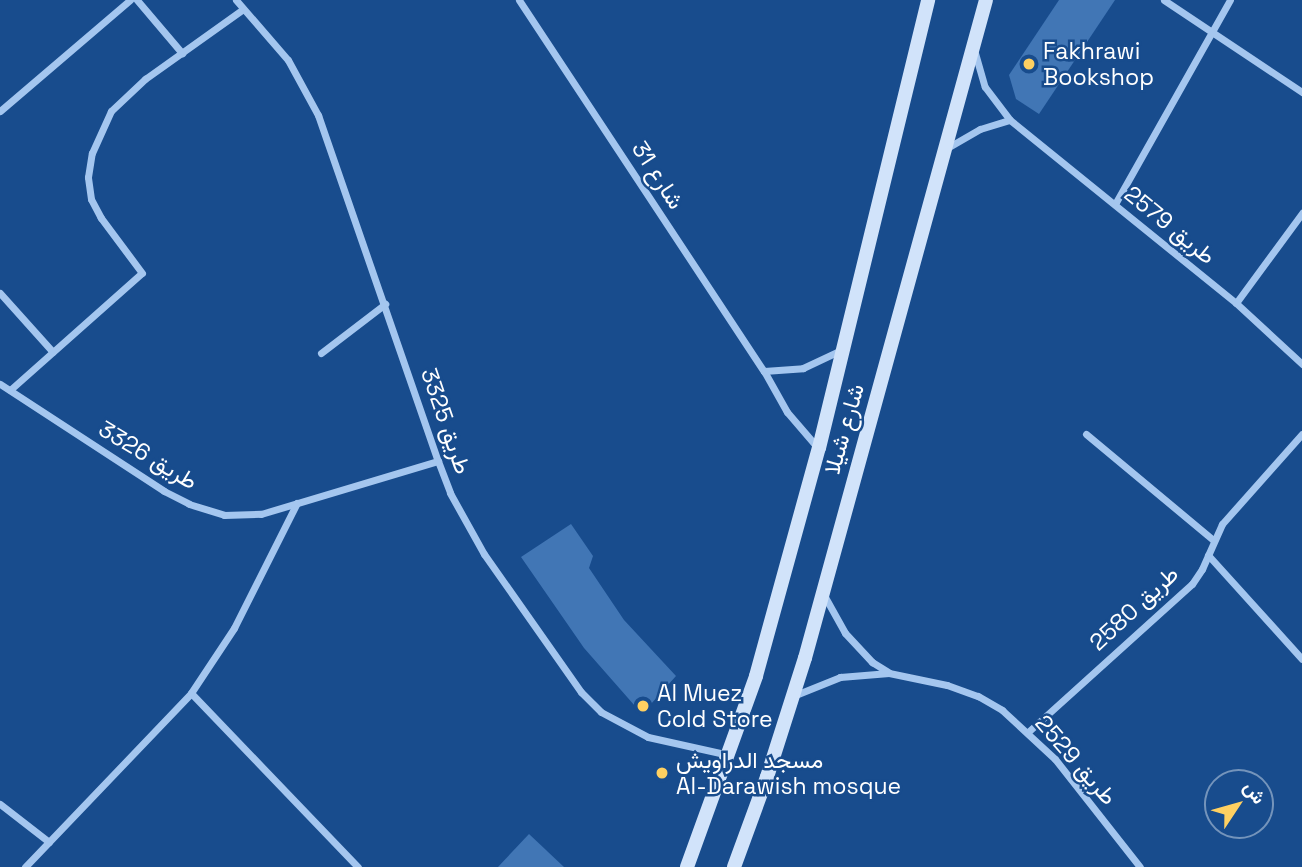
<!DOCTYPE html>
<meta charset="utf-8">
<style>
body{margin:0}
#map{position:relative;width:1302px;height:867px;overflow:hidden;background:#184c8d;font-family:"Space Grotesk",Vazirmatn,sans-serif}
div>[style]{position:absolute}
.building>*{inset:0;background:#4176b5}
.minor>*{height:7px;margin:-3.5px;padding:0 3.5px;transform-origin:3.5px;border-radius:3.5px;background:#a4c6ef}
.secondary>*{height:14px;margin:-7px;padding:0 7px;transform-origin:7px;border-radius:7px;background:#d1e3fa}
.dots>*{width:19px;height:19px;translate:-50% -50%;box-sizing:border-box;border:4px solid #184c8d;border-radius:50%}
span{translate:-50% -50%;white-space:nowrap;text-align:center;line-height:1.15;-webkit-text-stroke:5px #184c8d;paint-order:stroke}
.poi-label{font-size:23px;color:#fff}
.left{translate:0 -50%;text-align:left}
.street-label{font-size:23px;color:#fff}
.north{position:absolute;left:1204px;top:769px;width:70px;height:70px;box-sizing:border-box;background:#184c8d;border:2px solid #7494bb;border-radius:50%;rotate:54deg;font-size:19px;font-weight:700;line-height:28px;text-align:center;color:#fff}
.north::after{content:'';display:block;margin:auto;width:24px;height:32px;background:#ffd061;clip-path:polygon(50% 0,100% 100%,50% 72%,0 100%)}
</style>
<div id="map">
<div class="building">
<div style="clip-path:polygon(1059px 0,1115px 0,1039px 114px,1016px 99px,1009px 75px)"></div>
<div style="clip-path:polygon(571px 524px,593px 556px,589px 568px,624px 620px,676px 676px,642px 714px,584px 648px,521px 557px)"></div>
<div style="clip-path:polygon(529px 834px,564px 867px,498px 867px)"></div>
</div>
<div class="minor">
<div style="left:137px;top:0;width:70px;rotate:49.7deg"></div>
<div style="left:236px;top:0;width:79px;rotate:49.1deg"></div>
<div style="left:288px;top:60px;width:63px;rotate:61.4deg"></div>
<div style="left:318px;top:115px;width:366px;rotate:70.9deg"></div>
<div style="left:438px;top:461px;width:34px;rotate:69deg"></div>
<div style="left:450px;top:493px;width:70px;rotate:60.9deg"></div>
<div style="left:484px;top:554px;width:169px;rotate:54.9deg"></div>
<div style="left:581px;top:692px;width:28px;rotate:45deg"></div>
<div style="left:601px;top:712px;width:53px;rotate:28deg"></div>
<div style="left:648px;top:737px;width:83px;rotate:12.5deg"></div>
<div style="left:519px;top:0;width:445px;rotate:56.6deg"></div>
<div style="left:764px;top:371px;width:47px;rotate:60.7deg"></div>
<div style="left:787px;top:412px;width:48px;rotate:49.3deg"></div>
<div style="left:1164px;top:0;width:166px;rotate:33.7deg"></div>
<div style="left:975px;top:53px;width:35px;rotate:74deg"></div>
<div style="left:985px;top:87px;width:41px;rotate:52.9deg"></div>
<div style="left:1010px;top:120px;width:291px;rotate:39deg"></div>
<div style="left:1236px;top:303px;width:90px;rotate:42.7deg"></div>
<div style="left:0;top:111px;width:171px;rotate:-40.5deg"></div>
<div style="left:947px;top:148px;width:38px;rotate:-30deg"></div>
<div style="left:980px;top:129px;width:31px;rotate:-17deg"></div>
<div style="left:1115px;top:204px;width:234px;rotate:-60.6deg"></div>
<div style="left:0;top:293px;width:79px;rotate:48.1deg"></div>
<div style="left:1236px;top:303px;width:112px;rotate:-53.7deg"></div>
<div style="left:321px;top:353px;width:81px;rotate:-37.4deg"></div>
<div style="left:764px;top:371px;width:39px;rotate:-4deg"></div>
<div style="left:803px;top:368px;width:42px;rotate:-25.3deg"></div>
<div style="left:0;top:384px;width:196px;rotate:33.1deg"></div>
<div style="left:164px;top:491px;width:28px;rotate:27deg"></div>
<div style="left:189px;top:504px;width:37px;rotate:17deg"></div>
<div style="left:224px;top:515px;width:37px;rotate:-2deg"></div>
<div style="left:261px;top:514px;width:185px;rotate:-16.7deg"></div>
<div style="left:10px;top:390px;width:176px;rotate:-41.6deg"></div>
<div style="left:142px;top:273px;width:69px;rotate:-126.7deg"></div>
<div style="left:101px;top:218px;width:21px;rotate:-118deg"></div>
<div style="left:91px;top:199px;width:22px;rotate:-98deg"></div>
<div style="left:88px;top:177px;width:24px;rotate:-81deg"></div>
<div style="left:92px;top:153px;width:46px;rotate:-65.7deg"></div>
<div style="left:111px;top:111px;width:47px;rotate:-43.3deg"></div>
<div style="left:145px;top:79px;width:120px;rotate:-35.5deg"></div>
<div style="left:1086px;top:434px;width:165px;rotate:39.8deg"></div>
<div style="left:1208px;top:555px;width:140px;rotate:47.9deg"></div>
<div style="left:825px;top:597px;width:41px;rotate:60.9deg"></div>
<div style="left:845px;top:633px;width:40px;rotate:47deg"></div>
<div style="left:872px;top:662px;width:19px;rotate:32deg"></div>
<div style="left:191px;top:693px;width:241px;rotate:46.2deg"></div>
<div style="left:793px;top:696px;width:51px;rotate:-22deg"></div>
<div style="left:840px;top:677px;width:49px;rotate:-4.7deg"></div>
<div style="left:889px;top:673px;width:59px;rotate:11.7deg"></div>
<div style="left:947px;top:685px;width:33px;rotate:20deg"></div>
<div style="left:978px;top:696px;width:28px;rotate:30deg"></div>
<div style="left:1002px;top:710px;width:72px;rotate:42.8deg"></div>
<div style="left:1055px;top:759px;width:137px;rotate:51.8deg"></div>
<div style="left:1028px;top:732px;width:221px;rotate:-42.1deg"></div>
<div style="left:1192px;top:584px;width:18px;rotate:-56deg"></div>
<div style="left:1202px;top:569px;width:49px;rotate:-66deg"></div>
<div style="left:1222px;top:524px;width:120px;rotate:-48.4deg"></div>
<div style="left:0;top:804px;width:62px;rotate:37.8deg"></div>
<div style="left:25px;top:867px;width:240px;rotate:-46.3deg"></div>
<div style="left:191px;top:693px;width:78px;rotate:-56.5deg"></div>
<div style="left:234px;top:628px;width:140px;rotate:-63.3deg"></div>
</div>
<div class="secondary">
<div style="left:687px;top:867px;width:203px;rotate:-70.1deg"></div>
<div style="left:756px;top:676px;width:237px;rotate:-74.6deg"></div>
<div style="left:819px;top:448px;width:461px;rotate:-76.3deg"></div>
<div style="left:734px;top:867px;width:96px;rotate:-69.9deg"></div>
<div style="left:767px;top:777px;width:125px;rotate:-72.3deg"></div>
<div style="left:805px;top:658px;width:682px;rotate:-74.62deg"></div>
</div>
<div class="dots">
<div style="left:1029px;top:64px;background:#ffd061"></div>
<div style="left:643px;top:706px;background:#ffd061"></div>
<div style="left:662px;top:773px;background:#ffd061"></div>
</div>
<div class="poi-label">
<span class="left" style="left:1043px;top:64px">Fakhrawi<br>Bookshop</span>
<span class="left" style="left:657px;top:706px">Al Muez<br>Cold Store</span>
<span class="left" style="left:676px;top:773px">مسجد الدراويش<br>Al-Darawish mosque</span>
</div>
<div class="street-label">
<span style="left:658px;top:175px;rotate:57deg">شارع 31</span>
<span style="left:1170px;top:225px;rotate:39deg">طريق 2579</span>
<span style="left:446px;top:421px;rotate:71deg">طريق 3325</span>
<span style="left:844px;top:429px;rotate:-74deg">شارع شيلا</span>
<span style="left:148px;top:455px;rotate:31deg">طريق 3326</span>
<span style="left:1134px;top:608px;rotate:-43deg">طريق 2580</span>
<span style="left:1076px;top:760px;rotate:49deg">طريق 2529</span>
</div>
<div class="north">ش</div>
</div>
